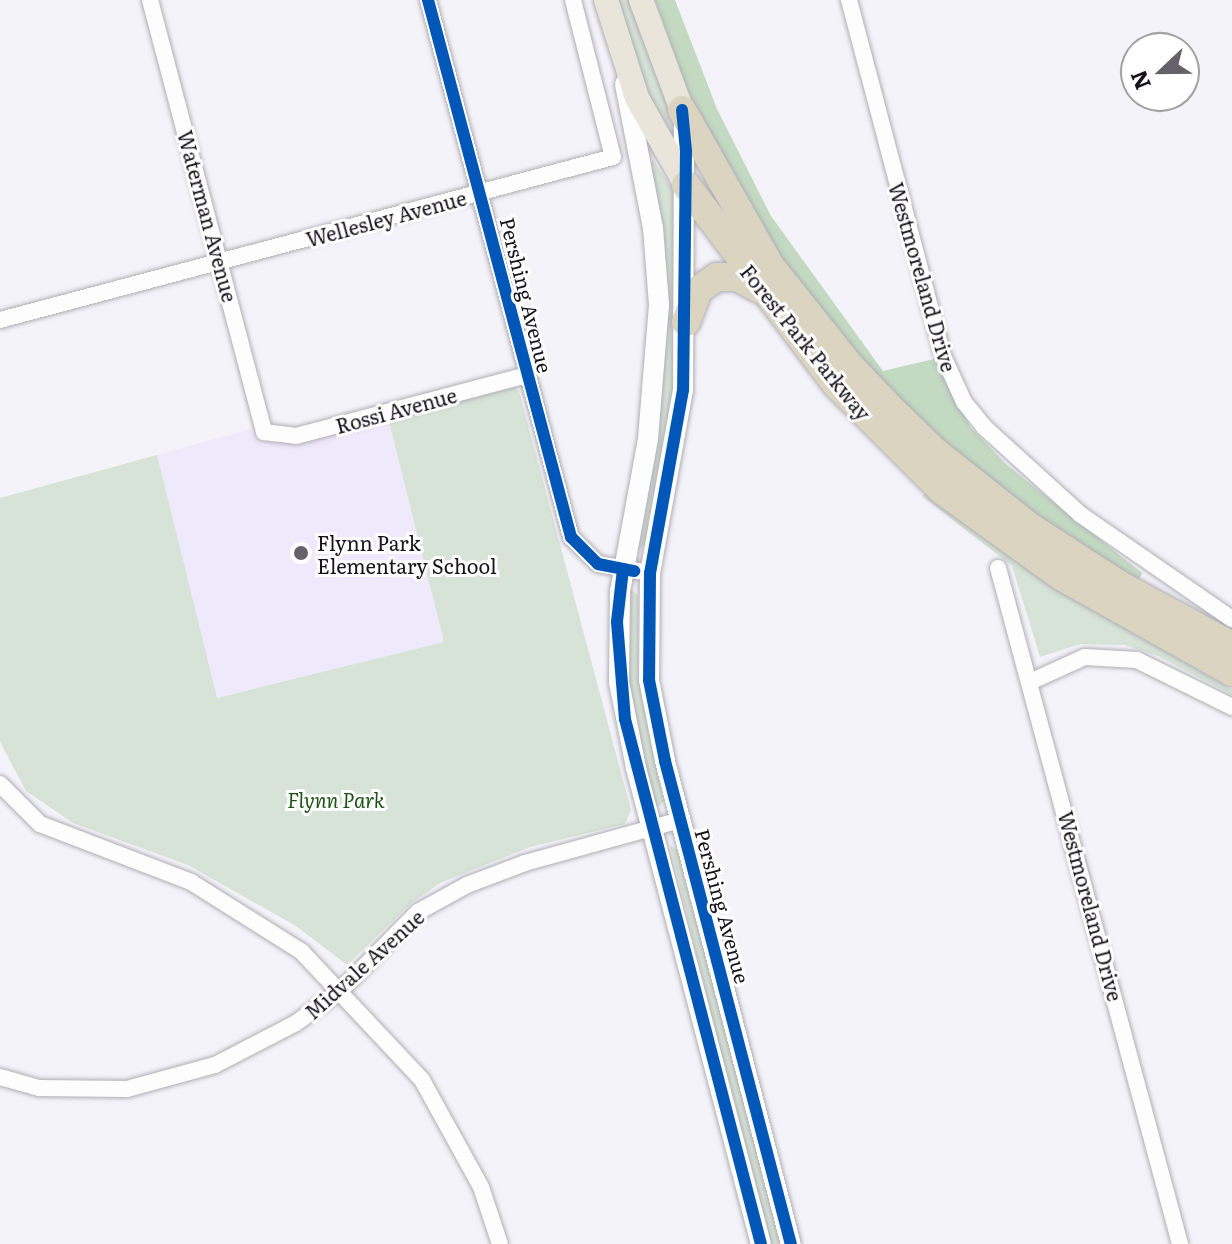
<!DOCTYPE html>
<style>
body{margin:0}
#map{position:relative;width:1232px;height:1244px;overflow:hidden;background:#f5f3fa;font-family:Literata,serif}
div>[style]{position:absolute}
.built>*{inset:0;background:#efe9fc}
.green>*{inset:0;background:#d6e3d6}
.forest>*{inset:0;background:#c3d9c2}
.roads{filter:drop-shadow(0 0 2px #b0aeb5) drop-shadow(0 0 2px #b0aeb5)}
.minor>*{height:16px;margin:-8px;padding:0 8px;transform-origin:8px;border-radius:8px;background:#fefdfe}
.tertiary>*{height:20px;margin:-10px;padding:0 10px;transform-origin:10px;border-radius:10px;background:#fefdfe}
.primary>*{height:24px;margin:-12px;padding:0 12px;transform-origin:12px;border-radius:12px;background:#e9e5da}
.motorway>*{height:28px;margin:-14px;padding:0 14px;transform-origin:14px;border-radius:14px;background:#dbd4c1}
.cycleway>*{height:12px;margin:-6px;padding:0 6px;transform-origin:6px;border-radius:6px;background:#0057b8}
.dots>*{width:22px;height:22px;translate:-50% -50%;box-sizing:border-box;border:4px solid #fff;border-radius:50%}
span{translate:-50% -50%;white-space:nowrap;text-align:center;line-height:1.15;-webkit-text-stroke:6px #fff;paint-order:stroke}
.street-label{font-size:20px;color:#16131b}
.poi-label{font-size:20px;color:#16131b}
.left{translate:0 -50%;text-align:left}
.park-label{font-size:20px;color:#1d5315;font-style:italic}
.north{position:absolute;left:1120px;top:32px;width:80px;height:80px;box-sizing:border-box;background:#fff;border:2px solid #a2a1a4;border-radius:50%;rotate:248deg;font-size:22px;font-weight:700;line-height:32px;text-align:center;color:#16131b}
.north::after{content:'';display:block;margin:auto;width:28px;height:36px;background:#646169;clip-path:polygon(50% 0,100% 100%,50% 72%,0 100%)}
</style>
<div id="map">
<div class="built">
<div style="clip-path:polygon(388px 418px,444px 642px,216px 698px,157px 455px,250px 429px,263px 441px,282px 444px)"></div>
</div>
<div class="green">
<div style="clip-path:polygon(614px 0,630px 0,670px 110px,676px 150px,661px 132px)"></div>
<div style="clip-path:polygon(653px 160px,676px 194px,675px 387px,646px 543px,635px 553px,662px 387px,664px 331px,648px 166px)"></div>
<div style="clip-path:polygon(513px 385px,519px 391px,631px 810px,625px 824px,530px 847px,440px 883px,409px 905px,347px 965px,296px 926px,188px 865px,73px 823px,26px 791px,0 742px,0 498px,157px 455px,217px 698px,444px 642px,388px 418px)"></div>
<div style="clip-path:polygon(929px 491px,1032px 572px,1232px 689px,1232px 695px,1158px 656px,1125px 645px,1080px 644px,1040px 657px,1012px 566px,922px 496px)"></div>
<div style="clip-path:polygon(629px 589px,638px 595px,638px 672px,664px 801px,660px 806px,654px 805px,628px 698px)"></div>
<div style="clip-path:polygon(670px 845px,677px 850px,782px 1244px,768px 1244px)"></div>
</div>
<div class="forest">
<div style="clip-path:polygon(655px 0,675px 0,717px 109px,771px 216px,883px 371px,934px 359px,971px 428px,1007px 465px,1142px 573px,1138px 582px,1089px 554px,938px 443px,799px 290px,697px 116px)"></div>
</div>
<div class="roads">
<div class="minor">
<div style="left:150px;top:0;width:447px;rotate:75.2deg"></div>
<div style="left:264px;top:432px;width:32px;rotate:7deg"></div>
<div style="left:296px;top:436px;width:239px;rotate:-14.8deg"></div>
<div style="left:428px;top:0;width:556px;rotate:75.09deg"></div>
<div style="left:571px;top:537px;width:38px;rotate:45deg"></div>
<div style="left:598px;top:564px;width:53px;rotate:9.8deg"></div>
<div style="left:849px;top:0;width:368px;rotate:75.2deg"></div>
<div style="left:943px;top:356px;width:51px;rotate:65.5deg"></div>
<div style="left:964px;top:402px;width:32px;rotate:51deg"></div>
<div style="left:984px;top:427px;width:131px;rotate:42.2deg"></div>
<div style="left:1081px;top:515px;width:183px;rotate:34.6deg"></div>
<div style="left:0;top:320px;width:634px;rotate:-14.89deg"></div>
<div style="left:613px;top:157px;width:162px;rotate:-104.3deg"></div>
<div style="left:998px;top:568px;width:700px;rotate:74.93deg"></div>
<div style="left:1032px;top:681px;width:58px;rotate:-24.4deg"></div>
<div style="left:1085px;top:657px;width:52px;rotate:3.3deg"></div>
<div style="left:1137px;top:660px;width:106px;rotate:26.3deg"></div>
<div style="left:0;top:784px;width:57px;rotate:45deg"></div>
<div style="left:40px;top:824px;width:162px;rotate:21deg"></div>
<div style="left:191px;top:882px;width:131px;rotate:32.2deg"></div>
<div style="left:302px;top:952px;width:175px;rotate:46.8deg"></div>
<div style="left:422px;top:1080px;width:122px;rotate:61.1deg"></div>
<div style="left:481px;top:1187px;width:60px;rotate:71.6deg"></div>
<div style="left:0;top:1077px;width:41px;rotate:15.8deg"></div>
<div style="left:39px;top:1088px;width:88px;rotate:0.7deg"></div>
<div style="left:127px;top:1089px;width:91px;rotate:-15.3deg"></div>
<div style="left:215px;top:1065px;width:91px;rotate:-27.4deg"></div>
<div style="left:296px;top:1023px;width:56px;rotate:-36.3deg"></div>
<div style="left:341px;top:990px;width:110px;rotate:-45.4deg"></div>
<div style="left:418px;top:912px;width:56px;rotate:-28.9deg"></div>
<div style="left:467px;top:885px;width:62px;rotate:-20.8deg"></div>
<div style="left:525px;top:863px;width:161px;rotate:-15.5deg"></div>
</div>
<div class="tertiary">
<div style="left:625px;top:84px;width:147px;rotate:79deg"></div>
<div style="left:653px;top:228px;width:77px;rotate:85.5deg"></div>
<div style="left:659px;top:305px;width:134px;rotate:94.7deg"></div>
<div style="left:648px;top:439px;width:155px;rotate:100.4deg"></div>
<div style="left:620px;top:591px;width:91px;rotate:90.6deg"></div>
<div style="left:619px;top:682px;width:88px;rotate:78.8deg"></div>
<div style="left:636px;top:768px;width:492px;rotate:75.3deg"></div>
<div style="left:684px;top:121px;width:269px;rotate:90.2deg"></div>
<div style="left:683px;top:390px;width:186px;rotate:100.2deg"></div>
<div style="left:650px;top:573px;width:107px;rotate:90.5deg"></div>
<div style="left:649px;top:680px;width:83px;rotate:78.8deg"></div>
<div style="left:665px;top:761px;width:499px;rotate:75.4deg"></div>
</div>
<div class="primary">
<div style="left:606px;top:0;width:103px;rotate:72.4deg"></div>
<div style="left:637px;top:98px;width:100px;rotate:60.6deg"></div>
<div style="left:641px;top:0;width:117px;rotate:69.6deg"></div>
</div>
<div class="motorway">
<div style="left:682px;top:110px;width:180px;rotate:60.5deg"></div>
<div style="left:771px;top:267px;width:125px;rotate:51.5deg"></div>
<div style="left:849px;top:365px;width:59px;rotate:46.4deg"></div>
<div style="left:890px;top:408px;width:62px;rotate:44.3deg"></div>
<div style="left:934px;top:451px;width:122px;rotate:38.4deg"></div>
<div style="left:1030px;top:527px;width:105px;rotate:32.9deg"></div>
<div style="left:1118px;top:584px;width:130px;rotate:28.5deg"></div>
<div style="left:686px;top:185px;width:249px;rotate:53deg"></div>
<div style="left:836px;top:384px;width:151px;rotate:45deg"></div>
<div style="left:943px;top:491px;width:145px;rotate:35.8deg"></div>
<div style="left:1061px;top:576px;width:196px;rotate:29.3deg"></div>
<div style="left:686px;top:322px;width:34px;rotate:-69deg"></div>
<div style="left:698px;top:290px;width:23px;rotate:-34deg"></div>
<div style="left:717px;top:277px;width:20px"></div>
<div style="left:737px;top:277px;width:26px;rotate:28deg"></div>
</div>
</div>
<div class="cycleway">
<div style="left:428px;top:0;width:556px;rotate:75.09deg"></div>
<div style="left:571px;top:537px;width:38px;rotate:45deg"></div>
<div style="left:598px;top:564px;width:37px;rotate:11deg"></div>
<div style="left:682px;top:110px;width:41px;rotate:84.4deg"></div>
<div style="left:686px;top:151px;width:239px;rotate:90.7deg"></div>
<div style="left:683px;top:390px;width:186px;rotate:100.2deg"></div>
<div style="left:650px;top:573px;width:107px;rotate:90.5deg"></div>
<div style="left:649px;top:680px;width:83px;rotate:78.8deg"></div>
<div style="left:665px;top:761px;width:499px;rotate:75.4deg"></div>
<div style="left:623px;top:569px;width:53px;rotate:96.5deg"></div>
<div style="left:617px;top:622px;width:97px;rotate:85.3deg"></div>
<div style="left:625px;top:719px;width:542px;rotate:75.48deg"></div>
</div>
<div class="dots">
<div style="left:301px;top:553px;background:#646169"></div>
</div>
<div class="street-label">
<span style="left:208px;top:216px;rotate:75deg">Waterman Avenue</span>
<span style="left:386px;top:218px;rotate:-15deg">Wellesley Avenue</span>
<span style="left:923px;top:277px;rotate:74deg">Westmoreland Drive</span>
<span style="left:527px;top:295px;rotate:76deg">Pershing Avenue</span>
<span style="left:806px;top:342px;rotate:51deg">Forest Park Parkway</span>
<span style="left:396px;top:410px;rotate:-15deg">Rossi Avenue</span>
<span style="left:723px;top:906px;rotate:75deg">Pershing Avenue</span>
<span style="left:1091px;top:906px;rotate:75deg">Westmoreland Drive</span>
<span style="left:364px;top:964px;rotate:-42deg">Midvale Avenue</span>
</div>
<div class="poi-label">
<span class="left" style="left:317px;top:554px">Flynn Park<br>Elementary School</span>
</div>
<div class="park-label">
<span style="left:336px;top:799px">Flynn Park</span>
</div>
<div class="north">N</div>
</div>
